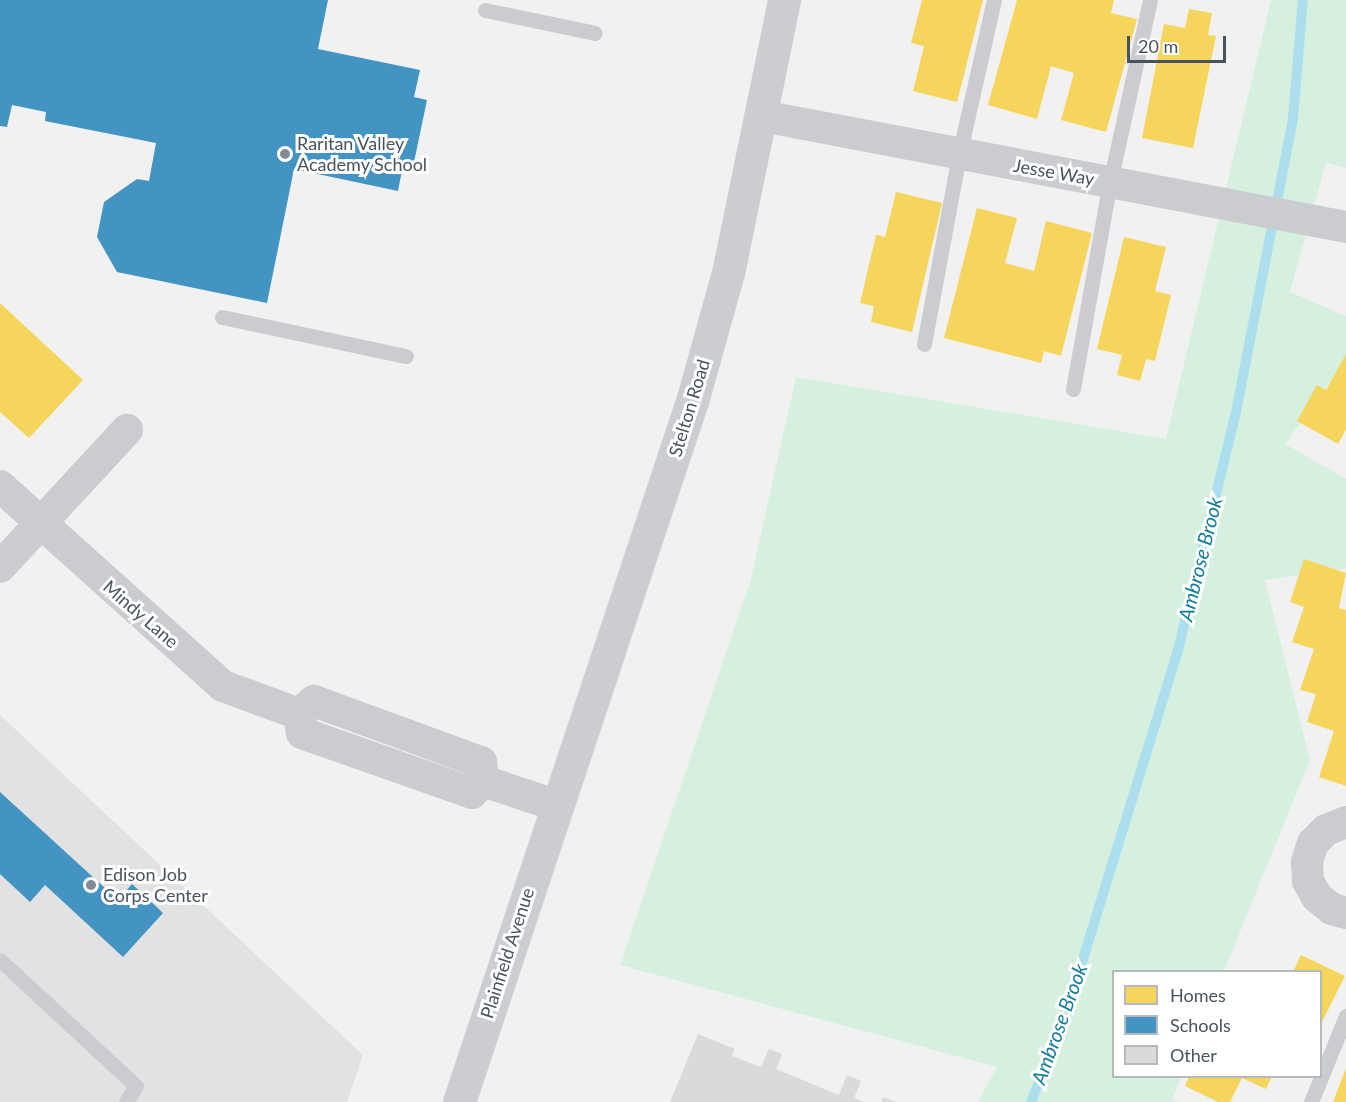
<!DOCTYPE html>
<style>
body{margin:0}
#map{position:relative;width:1346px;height:1102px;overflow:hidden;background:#f1f1f1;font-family:Lato,sans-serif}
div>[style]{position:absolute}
.education>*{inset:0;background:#e3e2e3}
.green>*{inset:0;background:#d6f0e0}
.homes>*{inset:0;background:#f6d55c}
.schools>*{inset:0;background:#4393c3}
.stream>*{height:10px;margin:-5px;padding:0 5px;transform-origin:5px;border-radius:5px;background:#acdeed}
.building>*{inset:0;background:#dadadb}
.service>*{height:15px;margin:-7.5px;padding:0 7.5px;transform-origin:7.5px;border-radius:7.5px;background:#cacccf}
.minor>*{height:32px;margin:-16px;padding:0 16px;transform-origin:16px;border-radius:16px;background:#cacccf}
.secondary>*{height:33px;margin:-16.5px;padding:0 16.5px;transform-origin:16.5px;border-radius:16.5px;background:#cbcdd0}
.dots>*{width:16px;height:16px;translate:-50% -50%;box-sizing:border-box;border:3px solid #fff;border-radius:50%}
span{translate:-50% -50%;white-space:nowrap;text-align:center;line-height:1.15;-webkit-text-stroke:6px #fff;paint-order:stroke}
.poi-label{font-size:18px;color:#48535d}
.left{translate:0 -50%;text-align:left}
.street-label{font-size:18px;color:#48535d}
.water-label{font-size:20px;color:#0f7b9a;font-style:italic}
.legend{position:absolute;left:1112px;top:970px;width:210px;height:108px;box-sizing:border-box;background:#fff;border:2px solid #b6babe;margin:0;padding:8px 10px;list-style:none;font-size:18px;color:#48535d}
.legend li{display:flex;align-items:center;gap:12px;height:30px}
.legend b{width:30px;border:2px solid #b6babe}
.scale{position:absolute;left:1127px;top:36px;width:99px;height:27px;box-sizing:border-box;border:3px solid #48535d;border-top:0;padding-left:8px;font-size:18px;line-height:21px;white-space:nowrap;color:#48535d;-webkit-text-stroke:4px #fff;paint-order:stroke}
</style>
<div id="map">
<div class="education">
<div style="clip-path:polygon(0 715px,363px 1055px,347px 1102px,0 1102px)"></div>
</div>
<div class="green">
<div style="clip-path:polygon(1271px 0,1346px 0,1346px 168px,1326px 163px,1290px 292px,1346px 316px,1346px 360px,1285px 444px,1346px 479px,1346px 568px,1265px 580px,1310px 760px,1224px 971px,1114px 972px,1114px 1076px,1181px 1077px,1172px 1100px,1180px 1102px,978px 1102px,997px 1067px,620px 965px,751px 579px,796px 377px,1166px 439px)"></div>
</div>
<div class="homes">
<div style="clip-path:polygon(922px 0,983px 0,957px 102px,913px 91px,924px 46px,911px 43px)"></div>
<div style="clip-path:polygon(1017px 0,1114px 0,1111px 13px,1137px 19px,1106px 132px,1061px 120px,1074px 73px,1051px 66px,1037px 119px,988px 105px)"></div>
<div style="clip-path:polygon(1189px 9px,1212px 13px,1208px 35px,1216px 36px,1193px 148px,1142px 138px,1164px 24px,1185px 28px)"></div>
<div style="clip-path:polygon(896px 192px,942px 203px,912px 332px,871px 322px,874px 306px,860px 303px,876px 235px,885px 237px)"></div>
<div style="clip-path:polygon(977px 208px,1017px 218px,1005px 263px,1034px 271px,1046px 221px,1092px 233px,1061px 356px,1044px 351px,1041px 363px,944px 338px)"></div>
<div style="clip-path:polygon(1124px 237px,1166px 247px,1155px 291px,1171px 295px,1155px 361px,1146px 359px,1140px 381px,1117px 375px,1122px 355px,1097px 349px)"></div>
<div style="clip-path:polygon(0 303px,83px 380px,29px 438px,0 412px)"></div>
<div style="clip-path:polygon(1346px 354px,1346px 429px,1338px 444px,1297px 421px,1317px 385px,1326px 390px)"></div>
<div style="clip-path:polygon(1304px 559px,1346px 573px,1339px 608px,1346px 610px,1346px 786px,1319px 777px,1334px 731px,1307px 722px,1316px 694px,1300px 690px,1314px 649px,1292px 642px,1304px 607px,1290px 602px)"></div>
<div style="clip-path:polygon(1301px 955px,1345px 976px,1320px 1026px,1320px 972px,1293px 972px)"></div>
<div style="clip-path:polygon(1346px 1068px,1346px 1102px,1333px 1102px)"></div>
<div style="clip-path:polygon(1189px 1076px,1272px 1076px,1266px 1089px,1242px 1078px,1230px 1102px,1218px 1102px,1185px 1086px)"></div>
</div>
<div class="schools">
<div style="clip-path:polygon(0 0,328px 0,318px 49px,420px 70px,414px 97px,427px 100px,413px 167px,403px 165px,398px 191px,294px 169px,267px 303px,117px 272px,97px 237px,104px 202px,137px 179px,149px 181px,156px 143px,45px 121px,46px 112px,12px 105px,7px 127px,0 126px)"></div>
<div style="clip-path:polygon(0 792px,118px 900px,132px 884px,163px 913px,123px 957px,45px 885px,30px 902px,0 874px)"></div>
</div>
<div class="stream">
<div style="left:1031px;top:1102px;width:98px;rotate:-68.4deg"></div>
<div style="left:1067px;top:1011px;width:378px;rotate:-72.9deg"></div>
<div style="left:1178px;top:650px;width:245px;rotate:-76.3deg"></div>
<div style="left:1236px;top:412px;width:299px;rotate:-79deg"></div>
<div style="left:1293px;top:118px;width:118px;rotate:-85.2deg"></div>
</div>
<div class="building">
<div style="clip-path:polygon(698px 1034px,735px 1049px,732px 1056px,761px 1067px,769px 1049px,782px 1054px,776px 1069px,839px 1095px,847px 1075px,861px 1081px,854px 1098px,864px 1102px,670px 1102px)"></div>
<div style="clip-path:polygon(883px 1097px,896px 1102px,881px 1102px)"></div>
</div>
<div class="service">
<div style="left:485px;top:10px;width:112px;rotate:11.8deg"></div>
<div style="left:222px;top:317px;width:188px;rotate:12deg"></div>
<div style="left:924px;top:344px;width:192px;rotate:-79.5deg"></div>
<div style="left:959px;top:155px;width:159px;rotate:-77.3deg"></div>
<div style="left:1073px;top:389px;width:210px;rotate:-79.9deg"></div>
<div style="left:1110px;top:182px;width:186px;rotate:-77.6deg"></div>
<div style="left:0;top:960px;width:185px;rotate:42.8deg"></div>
<div style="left:136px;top:1086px;width:19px;rotate:122deg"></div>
<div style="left:1311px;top:1102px;width:93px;rotate:-67.9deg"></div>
</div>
<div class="minor">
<div style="left:762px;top:116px;width:594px;rotate:10.76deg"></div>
<div style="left:0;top:486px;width:300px;rotate:41.9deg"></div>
<div style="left:223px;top:686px;width:81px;rotate:20.2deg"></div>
<div style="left:0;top:567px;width:187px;rotate:-47.2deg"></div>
<div style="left:314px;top:701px;width:178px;rotate:20.1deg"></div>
<div style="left:481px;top:762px;width:19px;rotate:84deg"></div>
<div style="left:483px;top:781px;width:16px;rotate:133deg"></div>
<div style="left:472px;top:793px;width:180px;rotate:-160.6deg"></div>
<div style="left:302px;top:733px;width:19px;rotate:-99deg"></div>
<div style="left:299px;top:714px;width:20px;rotate:-41deg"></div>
<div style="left:483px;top:781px;width:76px;rotate:18.4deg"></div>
<div style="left:1346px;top:822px;width:22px;rotate:158deg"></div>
<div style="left:1326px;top:830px;width:18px;rotate:135deg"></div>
<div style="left:1313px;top:843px;width:20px;rotate:108deg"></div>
<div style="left:1307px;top:862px;width:19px;rotate:87deg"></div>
<div style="left:1308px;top:881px;width:18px;rotate:61deg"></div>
<div style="left:1317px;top:897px;width:19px;rotate:39deg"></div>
<div style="left:1332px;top:909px;width:15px;rotate:16deg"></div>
</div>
<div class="secondary">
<div style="left:459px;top:1102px;width:742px;rotate:-71.61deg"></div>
<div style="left:693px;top:398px;width:130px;rotate:-74.4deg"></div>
<div style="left:728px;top:273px;width:279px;rotate:-78.4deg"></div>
</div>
<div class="dots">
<div style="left:285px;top:154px;background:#838a91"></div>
<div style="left:91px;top:885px;background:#838a91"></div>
</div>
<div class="poi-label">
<span class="left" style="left:297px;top:154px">Raritan Valley<br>Academy School</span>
<span class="left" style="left:103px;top:885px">Edison Job<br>Corps Center</span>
</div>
<div class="street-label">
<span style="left:1054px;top:172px;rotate:10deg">Jesse Way</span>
<span style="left:689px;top:408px;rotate:-73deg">Stelton Road</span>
<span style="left:141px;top:614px;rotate:41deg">Mindy Lane</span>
<span style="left:507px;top:953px;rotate:-72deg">Plainfield Avenue</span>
</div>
<div class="water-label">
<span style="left:1200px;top:559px;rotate:-76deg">Ambrose Brook</span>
<span style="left:1059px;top:1024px;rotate:-70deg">Ambrose Brook</span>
</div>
<ul class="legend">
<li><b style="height:16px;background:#f6d55c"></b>Homes</li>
<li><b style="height:16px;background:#4393c3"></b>Schools</li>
<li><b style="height:16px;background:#dadadb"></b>Other</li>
</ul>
<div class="scale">20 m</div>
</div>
